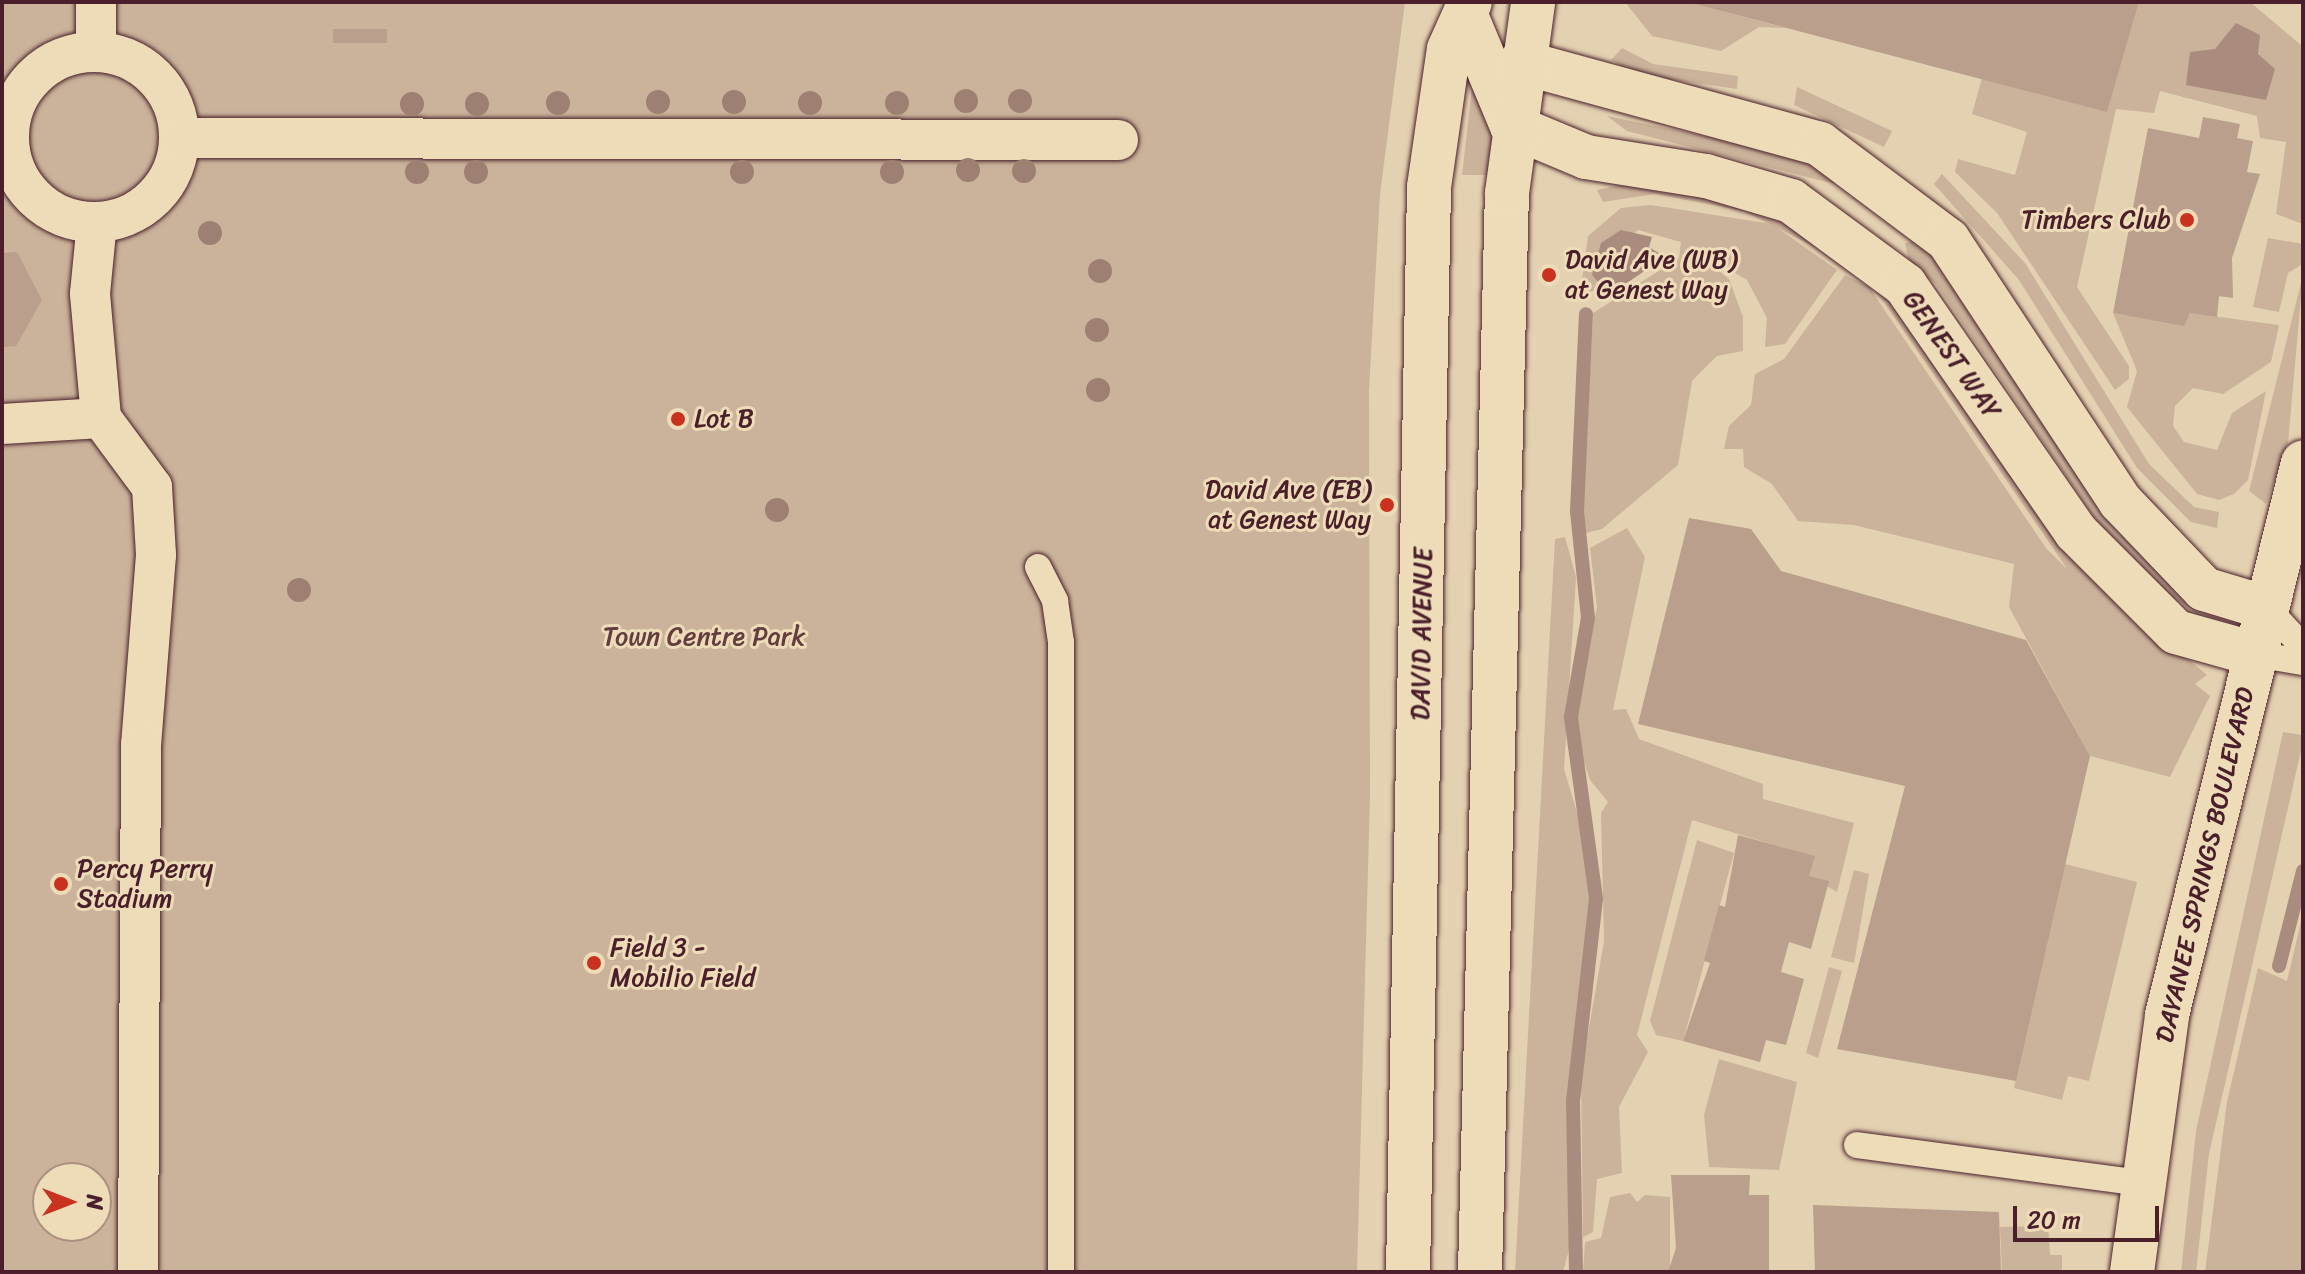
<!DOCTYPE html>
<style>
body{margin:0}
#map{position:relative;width:2305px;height:1274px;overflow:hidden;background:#e4d1b1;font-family:Sriracha,sans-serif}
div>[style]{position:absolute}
.green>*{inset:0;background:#cab39a}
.water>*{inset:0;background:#a98c7d}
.stream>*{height:14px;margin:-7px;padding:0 7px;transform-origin:7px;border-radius:7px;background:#a98c7d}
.building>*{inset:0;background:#b99f8c}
.roads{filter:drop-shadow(0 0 2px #4a1f2b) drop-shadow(0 0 2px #4a1f2b)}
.service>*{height:26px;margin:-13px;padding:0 13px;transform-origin:13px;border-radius:13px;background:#eedcb9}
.pedestrian>*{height:40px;margin:-20px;padding:0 20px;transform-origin:20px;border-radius:20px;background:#eedcb9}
.pedestrian>.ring{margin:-20px;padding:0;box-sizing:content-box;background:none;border:40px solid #eedcb9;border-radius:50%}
.minor>*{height:44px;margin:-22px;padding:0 22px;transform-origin:22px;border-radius:22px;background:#eedcb9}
.secondary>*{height:44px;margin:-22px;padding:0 22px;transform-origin:22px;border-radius:22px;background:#eedcb9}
.trees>*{width:24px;height:24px;margin:-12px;border-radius:50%;background:#9e8073}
.dots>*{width:22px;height:22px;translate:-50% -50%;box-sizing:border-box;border:4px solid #eedcb9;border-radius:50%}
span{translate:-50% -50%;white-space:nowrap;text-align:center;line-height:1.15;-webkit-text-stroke:6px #eedcb9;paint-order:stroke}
.poi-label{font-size:26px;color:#4a1f2b}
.right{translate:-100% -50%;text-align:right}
.left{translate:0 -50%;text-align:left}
.street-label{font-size:26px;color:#4a1f2b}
.park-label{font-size:26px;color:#643d41}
.frame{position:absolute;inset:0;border:4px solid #4a1f2b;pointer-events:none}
.north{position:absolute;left:32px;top:1162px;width:80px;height:80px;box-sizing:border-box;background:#eedcb9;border:2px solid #ac9080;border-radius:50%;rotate:90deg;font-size:22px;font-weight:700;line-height:32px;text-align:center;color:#4a1f2b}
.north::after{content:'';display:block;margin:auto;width:28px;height:36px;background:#c8321e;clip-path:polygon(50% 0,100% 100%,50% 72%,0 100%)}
.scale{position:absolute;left:2013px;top:1206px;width:146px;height:36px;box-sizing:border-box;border:4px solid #4a1f2b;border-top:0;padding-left:10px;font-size:24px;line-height:28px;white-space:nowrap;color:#4a1f2b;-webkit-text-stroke:6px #eedcb9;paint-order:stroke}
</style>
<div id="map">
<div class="green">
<div style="clip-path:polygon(evenodd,2px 2px,1405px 2px,1380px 194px,1369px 391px,1370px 796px,1357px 1272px,2px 1272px,2px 2px,48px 1178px,96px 1178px,96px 1226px,48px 1226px,48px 1178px)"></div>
<div style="clip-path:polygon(1625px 2px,1689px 2px,1785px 28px,1759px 27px,1721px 51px,1652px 36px)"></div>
<div style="clip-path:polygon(2139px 2px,2250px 2px,2301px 45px,2303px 224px,2276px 214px,2286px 142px,2260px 138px,2257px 116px,2160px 91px,2154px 113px,2116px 109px,2077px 287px,2129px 366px,2129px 379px,2115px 390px,1997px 213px,1955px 172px,1958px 159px,2015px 175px,2027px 132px,1972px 114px,1982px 78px,2107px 111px)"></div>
<div style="clip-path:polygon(1622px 48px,1653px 64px,1738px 76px,1737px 89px,1640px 75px,1611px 60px)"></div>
<div style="clip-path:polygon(1473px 80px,1497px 122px,1493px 175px,1462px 175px)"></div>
<div style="clip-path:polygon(1797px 87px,1892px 131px,1884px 147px,1794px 105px)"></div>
<div style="clip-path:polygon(1607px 116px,1789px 153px,1862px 184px,1831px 183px,1627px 131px)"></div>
<div style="clip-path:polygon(1942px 174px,2025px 263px,2149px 464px,2194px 507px,2219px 512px,2217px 528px,2191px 522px,2137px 468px,2019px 280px,1934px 184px)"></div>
<div style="clip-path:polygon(1630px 183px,1775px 209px,1857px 258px,2170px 644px,2207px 675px,2195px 684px,2210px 696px,2170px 777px,2090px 756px,2009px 607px,2014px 564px,1854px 525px,1798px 521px,1772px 484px,1744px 467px,1743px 449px,1724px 449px,1729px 426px,1751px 405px,1755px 374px,1784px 359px,1845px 275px,1869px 287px,2046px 548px,2068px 570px,1877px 292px,1836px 258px,1744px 211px,1655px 194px,1603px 202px,1597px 190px)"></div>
<div style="clip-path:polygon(1651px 205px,1772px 224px,1837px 270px,1785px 344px,1765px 347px,1767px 318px,1747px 280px,1688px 245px,1729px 279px,1743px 317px,1743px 351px,1717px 356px,1692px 381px,1678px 465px,1602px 529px,1582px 534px,1593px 313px,1679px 258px,1681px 242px,1638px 230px,1592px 275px,1603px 288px,1580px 295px,1588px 236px,1621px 208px)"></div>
<div style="clip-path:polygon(2268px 238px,2303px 244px,2303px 264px,2288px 273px,2279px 312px,2253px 307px)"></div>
<div style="clip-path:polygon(1915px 241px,1935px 253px,2199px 604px,2195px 610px,2164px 593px,2105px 533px,1936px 284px,1909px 262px,1905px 243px)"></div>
<div style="clip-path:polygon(2303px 275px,2288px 443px,2266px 504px,2249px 491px)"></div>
<div style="clip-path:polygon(2113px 313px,2184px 325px,2190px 313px,2279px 325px,2271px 362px,2223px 394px,2193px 388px,2175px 406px,2173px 426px,2184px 442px,2217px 450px,2232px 413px,2266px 391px,2248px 480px,2234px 494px,2219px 500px,2197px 494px,2127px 407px,2137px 371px)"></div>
<div style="clip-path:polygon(1627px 528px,1645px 557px,1613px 710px,1626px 709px,1639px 739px,1763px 784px,1763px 799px,1854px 823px,1837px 892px,1809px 876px,1814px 857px,1692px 820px,1637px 1035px,1648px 1052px,1619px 1107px,1622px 1173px,1597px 1179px,1593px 1232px,1583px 1237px,1581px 1075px,1604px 941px,1601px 813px,1608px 802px,1590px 780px,1578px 743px,1578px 705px,1597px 607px,1590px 548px)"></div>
<div style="clip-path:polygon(1565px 537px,1576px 577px,1564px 769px,1589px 853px,1589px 945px,1567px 1100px,1571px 1242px,1563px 1272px,1515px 1272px,1555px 539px)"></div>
<div style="clip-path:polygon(2283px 732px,2303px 735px,2303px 742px,2209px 1154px,2196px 1272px,2181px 1272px,2196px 1131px)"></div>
<div style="clip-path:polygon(1697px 840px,1734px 853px,1683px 1041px,1656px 1035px,1650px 1021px)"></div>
<div style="clip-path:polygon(2065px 864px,2137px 882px,2089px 1081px,2068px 1076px,2062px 1100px,2014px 1088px)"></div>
<div style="clip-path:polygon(1854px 870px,1869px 874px,1854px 963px,1831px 957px)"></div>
<div style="clip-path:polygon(2303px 913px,2303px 1272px,2205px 1272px,2227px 1102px,2258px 968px,2287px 981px)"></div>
<div style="clip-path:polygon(1829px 967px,1842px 971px,1818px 1058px,1806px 1053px)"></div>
<div style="clip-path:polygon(1719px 1059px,1797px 1082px,1779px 1170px,1709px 1167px,1704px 1115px)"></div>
<div style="clip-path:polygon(1630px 1193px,1637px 1202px,1645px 1195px,1670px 1197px,1670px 1272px,1583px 1272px,1585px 1242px,1601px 1238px,1610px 1197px)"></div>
<div style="clip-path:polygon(2048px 1226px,2050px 1255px,2062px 1255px,2062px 1272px,2002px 1272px,2000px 1227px)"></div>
</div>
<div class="water">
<div style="clip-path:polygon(2236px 23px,2260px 35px,2258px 54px,2275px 69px,2266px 100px,2186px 85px,2190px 52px,2215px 49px)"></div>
<div style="clip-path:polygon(1621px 230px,1652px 237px,1649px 247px,1665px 257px,1618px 289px,1603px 288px,1592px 275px,1601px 243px)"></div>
</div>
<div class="stream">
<div style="left:2279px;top:966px;width:98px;rotate:-75.8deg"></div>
<div style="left:1576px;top:1272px;width:171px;rotate:-91deg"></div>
<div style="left:1573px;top:1101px;width:204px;rotate:-83.5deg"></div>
<div style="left:1596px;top:898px;width:183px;rotate:-97.9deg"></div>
<div style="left:1571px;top:717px;width:100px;rotate:-80.3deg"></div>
<div style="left:1588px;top:618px;width:108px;rotate:-95.9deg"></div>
<div style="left:1577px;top:511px;width:197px;rotate:-87.4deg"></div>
</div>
<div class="building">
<div style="clip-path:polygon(1687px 2px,2139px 2px,2107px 112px)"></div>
<div style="clip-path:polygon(333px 29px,387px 29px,387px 43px,333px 43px)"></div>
<div style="clip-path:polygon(2203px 117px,2240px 124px,2237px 138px,2253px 141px,2247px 172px,2260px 174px,2232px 258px,2233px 298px,2219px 296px,2217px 317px,2190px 313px,2184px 326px,2113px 313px,2148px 128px,2199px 138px)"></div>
<div style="clip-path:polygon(17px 252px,42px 300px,16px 346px,2px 347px,2px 253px)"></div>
<div style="clip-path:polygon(1689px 518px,1751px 529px,1781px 571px,2026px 640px,2090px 756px,2016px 1081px,1837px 1049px,1905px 786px,1638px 724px)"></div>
<div style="clip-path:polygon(1738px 835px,1815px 856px,1809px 876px,1829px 881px,1811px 949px,1789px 942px,1781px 972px,1804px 979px,1786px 1045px,1766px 1040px,1760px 1062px,1683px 1041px,1710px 963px,1704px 961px,1719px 905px,1725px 907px)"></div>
<div style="clip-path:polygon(1671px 1175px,1750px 1175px,1749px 1195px,1769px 1195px,1769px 1270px,1668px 1272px,1676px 1248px)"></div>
<div style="clip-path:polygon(1813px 1205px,1999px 1212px,2001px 1272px,1815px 1272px)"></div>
</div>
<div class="roads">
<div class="service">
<div style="left:1038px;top:567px;width:38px;rotate:63deg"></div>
<div style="left:1055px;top:601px;width:41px;rotate:81.7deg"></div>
<div style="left:1061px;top:642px;width:630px;rotate:90deg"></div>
<div style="left:2267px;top:608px;width:53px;rotate:47.3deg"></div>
<div style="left:2255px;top:654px;width:49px;rotate:9.5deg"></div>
<div style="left:1857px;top:1145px;width:286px;rotate:7.6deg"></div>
</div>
<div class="pedestrian">
<div style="left:96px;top:2px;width:50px;rotate:90deg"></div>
<div class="ring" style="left:9px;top:52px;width:130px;height:130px"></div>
<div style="left:180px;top:138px;width:938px;rotate:0.12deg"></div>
<div style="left:97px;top:222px;width:72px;rotate:95.6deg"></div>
<div style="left:90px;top:294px;width:124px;rotate:84.9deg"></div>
<div style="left:2px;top:424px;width:99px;rotate:-3.5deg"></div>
<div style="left:101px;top:418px;width:86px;rotate:53.5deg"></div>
<div style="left:152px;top:487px;width:68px;rotate:86.6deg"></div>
<div style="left:156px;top:555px;width:191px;rotate:94.5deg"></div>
<div style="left:141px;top:745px;width:527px;rotate:90.33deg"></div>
</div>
<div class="minor">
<div style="left:1467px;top:18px;width:117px;rotate:67.4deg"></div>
<div style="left:1512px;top:126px;width:80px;rotate:22.7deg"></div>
<div style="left:1586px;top:157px;width:121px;rotate:9deg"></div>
<div style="left:1706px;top:176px;width:89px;rotate:16.4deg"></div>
<div style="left:1791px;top:201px;width:142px;rotate:36.4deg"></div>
<div style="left:1905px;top:285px;width:300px;rotate:55.3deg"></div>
<div style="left:2076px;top:532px;width:141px;rotate:45deg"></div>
<div style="left:2176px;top:632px;width:82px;rotate:15.6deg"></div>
<div style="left:1521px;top:62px;width:310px;rotate:15.3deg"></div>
<div style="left:1820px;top:144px;width:160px;rotate:36.9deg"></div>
<div style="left:1948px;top:240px;width:313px;rotate:56.6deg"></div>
<div style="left:2120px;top:501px;width:122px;rotate:46.3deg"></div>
<div style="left:2204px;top:589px;width:66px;rotate:16.8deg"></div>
<div style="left:2132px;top:1272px;width:259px;rotate:-82.2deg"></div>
<div style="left:2167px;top:1015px;width:569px;rotate:-76.16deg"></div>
</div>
<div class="secondary">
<div style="left:1408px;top:1272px;width:1085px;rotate:-88.89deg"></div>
<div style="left:1429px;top:187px;width:139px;rotate:-81.8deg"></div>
<div style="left:1449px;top:49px;width:51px;rotate:-65.9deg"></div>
<div style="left:1480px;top:1272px;width:1079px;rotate:-88.57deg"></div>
<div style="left:1507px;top:193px;width:193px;rotate:-82.2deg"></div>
</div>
</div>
<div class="trees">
<div style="left:966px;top:101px"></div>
<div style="left:1020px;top:101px"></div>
<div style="left:658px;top:102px"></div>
<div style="left:734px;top:102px"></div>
<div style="left:558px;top:103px"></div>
<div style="left:810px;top:103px"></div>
<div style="left:897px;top:103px"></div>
<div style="left:412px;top:104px"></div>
<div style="left:477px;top:104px"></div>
<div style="left:968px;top:170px"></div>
<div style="left:1024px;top:171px"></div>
<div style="left:417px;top:172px"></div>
<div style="left:476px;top:172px"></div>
<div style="left:742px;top:172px"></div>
<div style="left:892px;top:172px"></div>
<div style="left:210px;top:233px"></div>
<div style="left:1100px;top:271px"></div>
<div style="left:1097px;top:330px"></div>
<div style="left:1098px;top:390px"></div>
<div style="left:777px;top:510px"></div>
<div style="left:299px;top:590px"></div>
</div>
<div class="dots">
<div style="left:2187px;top:220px;background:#c8321e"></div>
<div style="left:1549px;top:275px;background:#c8321e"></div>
<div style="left:678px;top:419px;background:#c8321e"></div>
<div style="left:1387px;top:505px;background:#c8321e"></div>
<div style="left:61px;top:884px;background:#c8321e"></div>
<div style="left:594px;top:963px;background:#c8321e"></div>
</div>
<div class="poi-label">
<span class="right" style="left:2171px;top:220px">Timbers Club</span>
<span class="left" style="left:1565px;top:275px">David Ave (WB)<br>at Genest Way</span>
<span class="left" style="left:694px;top:419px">Lot B</span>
<span class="right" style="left:1371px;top:505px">David Ave (EB)<br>at Genest Way</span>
<span class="left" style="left:77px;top:884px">Percy Perry<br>Stadium</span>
<span class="left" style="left:610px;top:963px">Field 3 -<br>Mobilio Field</span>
</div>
<div class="street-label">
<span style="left:1952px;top:355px;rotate:55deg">GENEST WAY</span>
<span style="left:1422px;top:634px;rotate:-89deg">DAVID AVENUE</span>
<span style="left:2205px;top:865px;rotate:-77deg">DAYANEE SPRINGS BOULEVARD</span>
</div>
<div class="park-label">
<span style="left:704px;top:637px">Town Centre Park</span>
</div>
<div class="frame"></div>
<div class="north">N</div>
<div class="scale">20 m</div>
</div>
